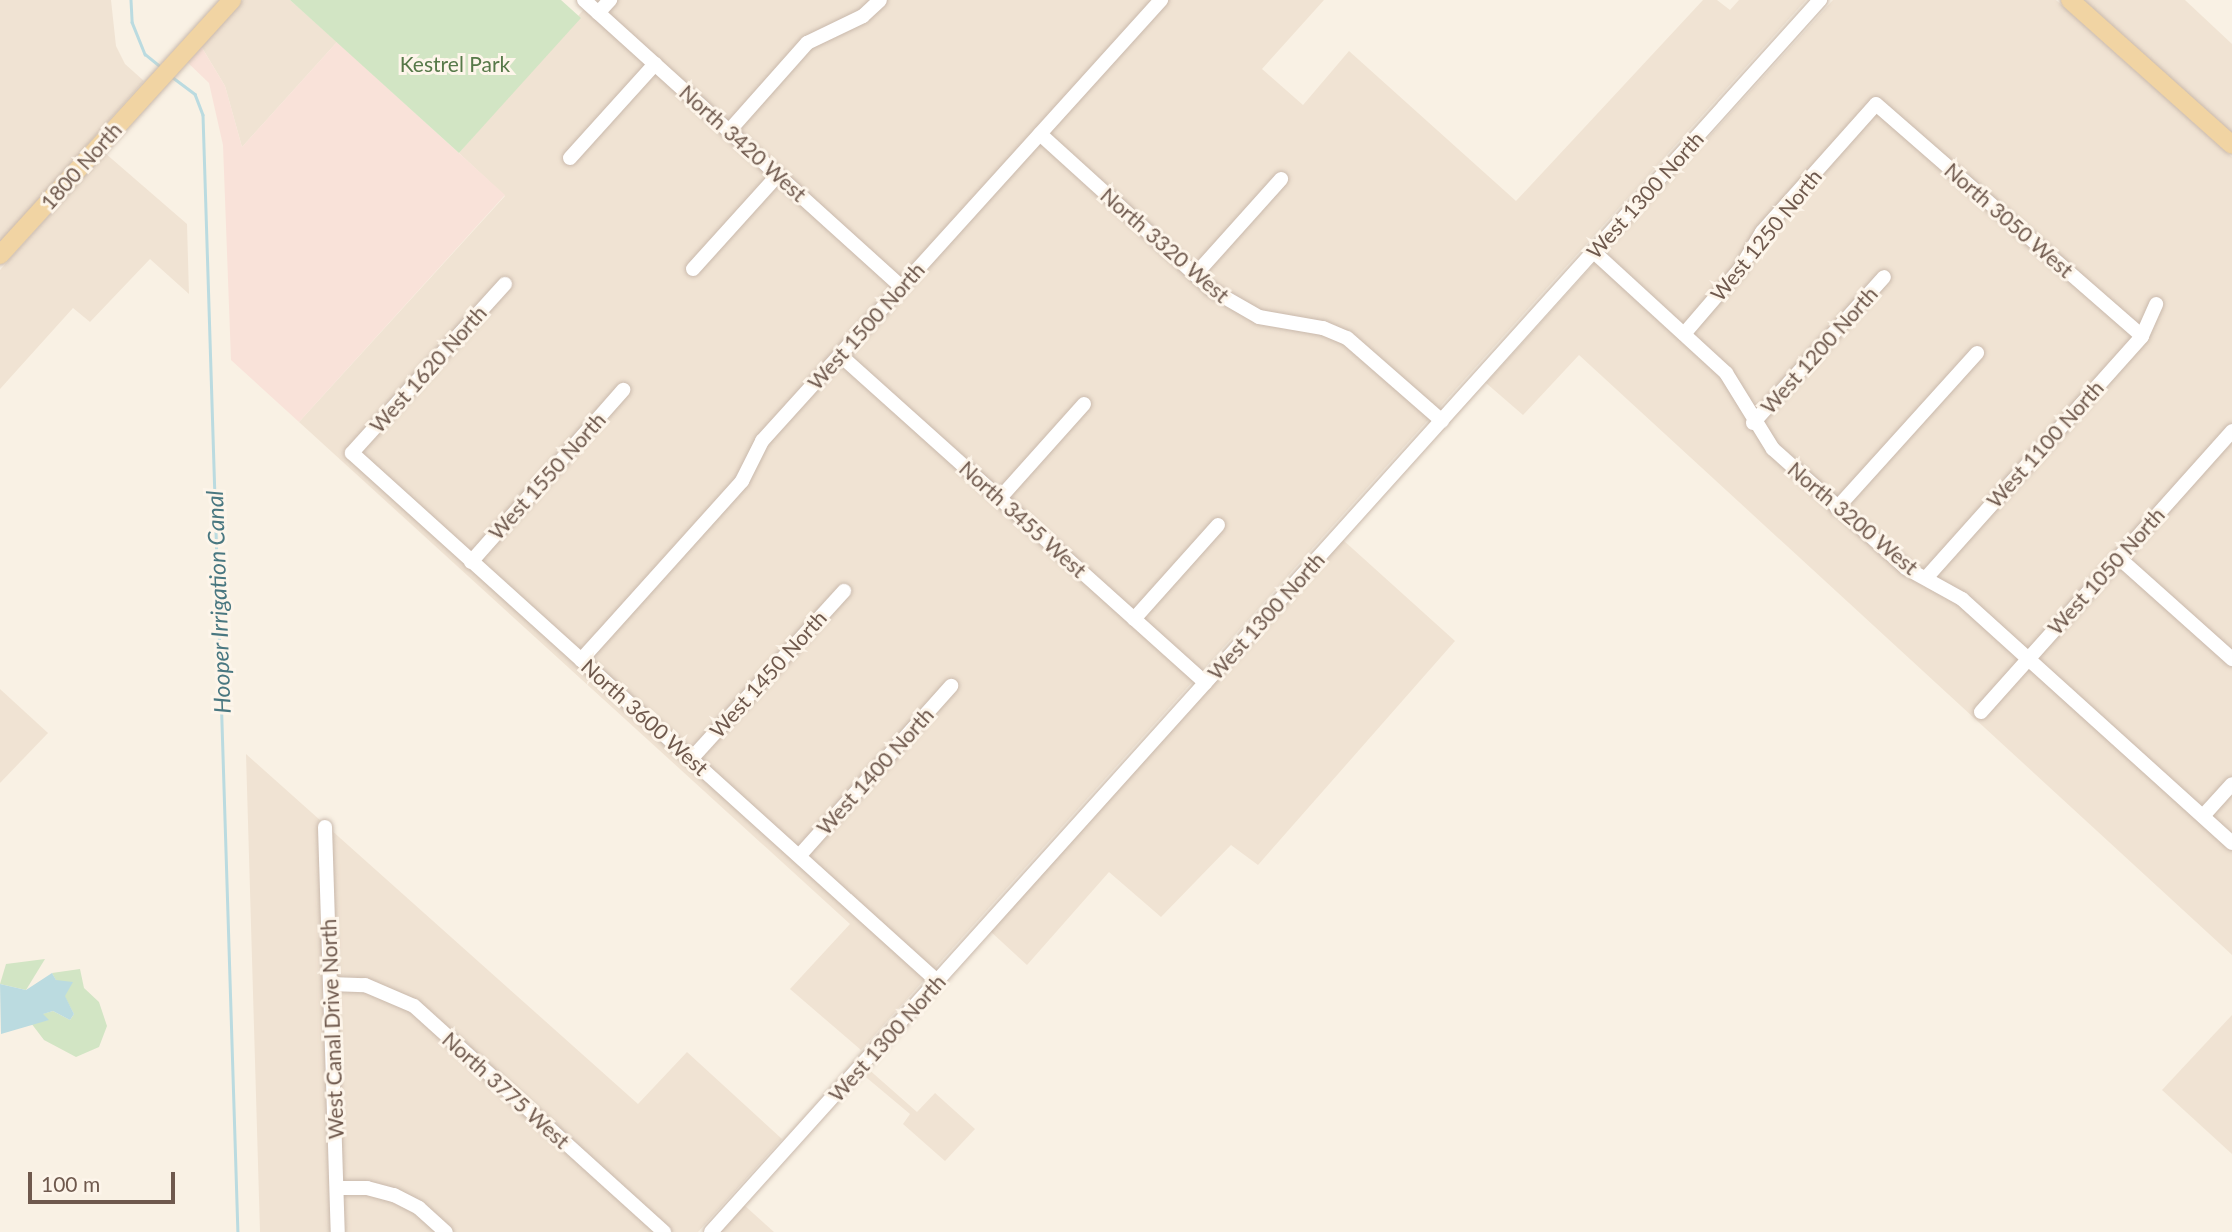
<!DOCTYPE html>
<style>
body{margin:0}
#map{position:relative;width:2232px;height:1232px;overflow:hidden;background:#f9f1e4;font-family:Lato,sans-serif}
div>[style]{position:absolute}
.residential>*{inset:0;background:#f0e3d3}
.commercial>*{inset:0;background:#f9e2d9}
.green>*{inset:0;background:#d2e5c4}
.water>*{inset:0;background:#bbdbe0}
.stream>*{height:2.5px;margin:-1.25px;padding:0 1.25px;transform-origin:1.25px;border-radius:1.25px;background:#bbdbe0}
.roads{filter:drop-shadow(0 0 2px #c9b9ac) drop-shadow(0 0 2px #c9b9ac)}
.minor>*{height:14px;margin:-7px;padding:0 7px;transform-origin:7px;border-radius:7px;background:#fff}
.major>*{height:18px;margin:-9px;padding:0 9px;transform-origin:9px;border-radius:9px;background:#f1d4a3}
span{translate:-50% -50%;white-space:nowrap;text-align:center;line-height:1.15;-webkit-text-stroke:6px #fdf5ea;paint-order:stroke}
.park-label{font-size:21px;color:#577949}
.street-label{font-size:21px;color:#6f594d}
.water-label{font-size:23px;color:#497780;font-style:italic}
.scale{position:absolute;left:28px;top:1172px;width:147px;height:32px;box-sizing:border-box;border:4px solid #6f594d;border-top:0;padding-left:9px;font-size:21px;line-height:24px;white-space:nowrap;color:#6f594d;-webkit-text-stroke:5px #fdf5ea;paint-order:stroke}
</style>
<div id="map">
<div class="residential">
<div style="clip-path:polygon(0 0,111px 0,116px 46px,125px 64px,144px 81px,0 242px)"></div>
<div style="clip-path:polygon(243px 0,290px 0,337px 42px,242px 147px,225px 86px,201px 46px)"></div>
<div style="clip-path:polygon(592px 0,1324px 0,1262px 69px,1303px 105px,1349px 51px,1516px 201px,1703px 0,1717px 0,1730px 10px,1739px 0,1806px 0,861px 1050px,790px 989px,850px 924px,299px 422px,505px 196px,459px 153px)"></div>
<div style="clip-path:polygon(1833px 0,2056px 0,2232px 157px,2232px 955px,1579px 355px,1523px 415px,1486px 383px)"></div>
<div style="clip-path:polygon(2083px 0,2185px 0,2232px 44px,2232px 134px)"></div>
<div style="clip-path:polygon(105px 153px,187px 224px,189px 294px,150px 259px,90px 322px,73px 308px,0 389px,0 270px)"></div>
<div style="clip-path:polygon(1343px 540px,1455px 641px,1258px 865px,1231px 845px,1161px 917px,1109px 872px,1027px 965px,990px 931px)"></div>
<div style="clip-path:polygon(0 689px,48px 733px,0 783px)"></div>
<div style="clip-path:polygon(246px 754px,638px 1104px,687px 1052px,782px 1139px,698px 1232px,260px 1232px)"></div>
<div style="clip-path:polygon(2232px 1015px,2232px 1154px,2162px 1090px)"></div>
<div style="clip-path:polygon(866px 1067px,917px 1112px,935px 1093px,975px 1129px,945px 1161px,903px 1124px,910px 1114px,861px 1073px)"></div>
<div style="clip-path:polygon(744px 1205px,774px 1232px,719px 1232px)"></div>
</div>
<div class="commercial">
<div style="clip-path:polygon(337px 42px,505px 195px,299px 422px,231px 360px,223px 145px,209px 83px,185px 60px,201px 46px,225px 86px,242px 147px)"></div>
</div>
<div class="green">
<div style="clip-path:polygon(290px 0,561px 0,581px 18px,459px 153px)"></div>
<div style="clip-path:polygon(45px 959px,26px 990px,0 984px,6px 964px)"></div>
<div style="clip-path:polygon(80px 969px,84px 988px,99px 1002px,107px 1026px,99px 1047px,76px 1057px,44px 1040px,31px 1023px,48px 1020px,42px 1014px,53px 1011px,70px 1020px,74px 1014px,52px 973px)"></div>
</div>
<div class="water">
<div style="clip-path:polygon(52px 973px,56px 980px,73px 982px,65px 996px,74px 1014px,70px 1020px,53px 1011px,43px 1014px,49px 1020px,1px 1034px,0 984px,26px 990px)"></div>
</div>
<div class="stream">
<div style="left:131px;top:0;width:22px;rotate:87deg"></div>
<div style="left:132px;top:22px;width:35px;rotate:68deg"></div>
<div style="left:145px;top:54px;width:21px;rotate:39deg"></div>
<div style="left:171px;top:76px;width:30px;rotate:37deg"></div>
<div style="left:195px;top:94px;width:22px;rotate:69deg"></div>
<div style="left:203px;top:115px;width:1118px;rotate:88.21deg"></div>
</div>
<div class="roads">
<div class="minor">
<div style="left:584px;top:0;width:428px;rotate:42.1deg"></div>
<div style="left:598px;top:13px;width:18px;rotate:-47deg"></div>
<div style="left:729px;top:131px;width:118px;rotate:-48.4deg"></div>
<div style="left:807px;top:43px;width:62px;rotate:-25.7deg"></div>
<div style="left:863px;top:16px;width:23px;rotate:-43deg"></div>
<div style="left:1040px;top:134px;width:232px;rotate:42.2deg"></div>
<div style="left:1212px;top:290px;width:54px;rotate:29.9deg"></div>
<div style="left:1259px;top:317px;width:65px;rotate:9.8deg"></div>
<div style="left:1323px;top:328px;width:26px;rotate:23deg"></div>
<div style="left:1347px;top:338px;width:126px;rotate:41.1deg"></div>
<div style="left:570px;top:158px;width:127px;rotate:-47.9deg"></div>
<div style="left:1594px;top:252px;width:179px;rotate:42.5deg"></div>
<div style="left:1726px;top:373px;width:89px;rotate:58.3deg"></div>
<div style="left:1773px;top:449px;width:178px;rotate:41.8deg"></div>
<div style="left:1906px;top:568px;width:64px;rotate:29deg"></div>
<div style="left:1962px;top:599px;width:364px;rotate:42.1deg"></div>
<div style="left:693px;top:269px;width:127px;rotate:-47.9deg"></div>
<div style="left:1195px;top:275px;width:129px;rotate:-48.1deg"></div>
<div style="left:505px;top:284px;width:228px;rotate:132.2deg"></div>
<div style="left:352px;top:453px;width:788px;rotate:42.07deg"></div>
<div style="left:1684px;top:334px;width:86px;rotate:-49.3deg"></div>
<div style="left:1740px;top:269px;width:43px;rotate:-59.3deg"></div>
<div style="left:1762px;top:232px;width:171px;rotate:-48.3deg"></div>
<div style="left:1876px;top:104px;width:353px;rotate:41.1deg"></div>
<div style="left:840px;top:355px;width:491px;rotate:41.9deg"></div>
<div style="left:1753px;top:423px;width:196px;rotate:-48.1deg"></div>
<div style="left:1000px;top:498px;width:126px;rotate:-48.2deg"></div>
<div style="left:1837px;top:508px;width:209px;rotate:-47.9deg"></div>
<div style="left:2119px;top:558px;width:152px;rotate:41.8deg"></div>
<div style="left:471px;top:562px;width:230px;rotate:-48.5deg"></div>
<div style="left:1926px;top:578px;width:324px;rotate:-48.2deg"></div>
<div style="left:2142px;top:336px;width:35px;rotate:-66deg"></div>
<div style="left:1134px;top:619px;width:126px;rotate:-48.2deg"></div>
<div style="left:581px;top:660px;width:241px;rotate:-48deg"></div>
<div style="left:742px;top:481px;width:45px;rotate:-63.4deg"></div>
<div style="left:762px;top:441px;width:595px;rotate:-47.86deg"></div>
<div style="left:1981px;top:712px;width:377px;rotate:-48.2deg"></div>
<div style="left:692px;top:758px;width:226px;rotate:-47.7deg"></div>
<div style="left:2203px;top:816px;width:43px;rotate:-47.8deg"></div>
<div style="left:325px;top:827px;width:405px;rotate:88.2deg"></div>
<div style="left:800px;top:855px;width:227px;rotate:-48.2deg"></div>
<div style="left:330px;top:984px;width:35px;rotate:2deg"></div>
<div style="left:365px;top:985px;width:53px;rotate:23.2deg"></div>
<div style="left:414px;top:1006px;width:337px;rotate:42.1deg"></div>
<div style="left:337px;top:1188px;width:30px"></div>
<div style="left:367px;top:1188px;width:28px;rotate:15deg"></div>
<div style="left:394px;top:1195px;width:28px;rotate:27deg"></div>
<div style="left:419px;top:1208px;width:36px;rotate:42deg"></div>
<div style="left:711px;top:1232px;width:1658px;rotate:-48.01deg"></div>
</div>
<div class="major">
<div style="left:2070px;top:0;width:217px;rotate:41.8deg"></div>
<div style="left:0;top:255px;width:345px;rotate:-47.7deg"></div>
</div>
</div>
<div class="park-label">
<span style="left:455px;top:64px">Kestrel Park</span>
</div>
<div class="street-label">
<span style="left:743px;top:143px;rotate:42deg">North 3420 West</span>
<span style="left:81px;top:166px;rotate:-48deg">1800 North</span>
<span style="left:1645px;top:195px;rotate:-48deg">West 1300 North</span>
<span style="left:2009px;top:220px;rotate:41deg">North 3050 West</span>
<span style="left:1766px;top:235px;rotate:-51deg">West 1250 North</span>
<span style="left:1165px;top:245px;rotate:41deg">North 3320 West</span>
<span style="left:866px;top:326px;rotate:-48deg">West 1500 North</span>
<span style="left:1819px;top:350px;rotate:-48deg">West 1200 North</span>
<span style="left:428px;top:369px;rotate:-48deg">West 1620 North</span>
<span style="left:2045px;top:444px;rotate:-48deg">West 1100 North</span>
<span style="left:547px;top:476px;rotate:-48deg">West 1550 North</span>
<span style="left:1853px;top:518px;rotate:40deg">North 3200 West</span>
<span style="left:1023px;top:519px;rotate:42deg">North 3455 West</span>
<span style="left:2106px;top:571px;rotate:-48deg">West 1050 North</span>
<span style="left:1266px;top:616px;rotate:-48deg">West 1300 North</span>
<span style="left:768px;top:674px;rotate:-48deg">West 1450 North</span>
<span style="left:645px;top:717px;rotate:42deg">North 3600 West</span>
<span style="left:875px;top:771px;rotate:-48deg">West 1400 North</span>
<span style="left:332px;top:1029px;rotate:-92deg">West Canal Drive North</span>
<span style="left:887px;top:1038px;rotate:-48deg">West 1300 North</span>
<span style="left:506px;top:1090px;rotate:42deg">North 3775 West</span>
</div>
<div class="water-label">
<span style="left:218px;top:602px;rotate:-92deg">Hooper Irrigation Canal</span>
</div>
<div class="scale">100 m</div>
</div>
